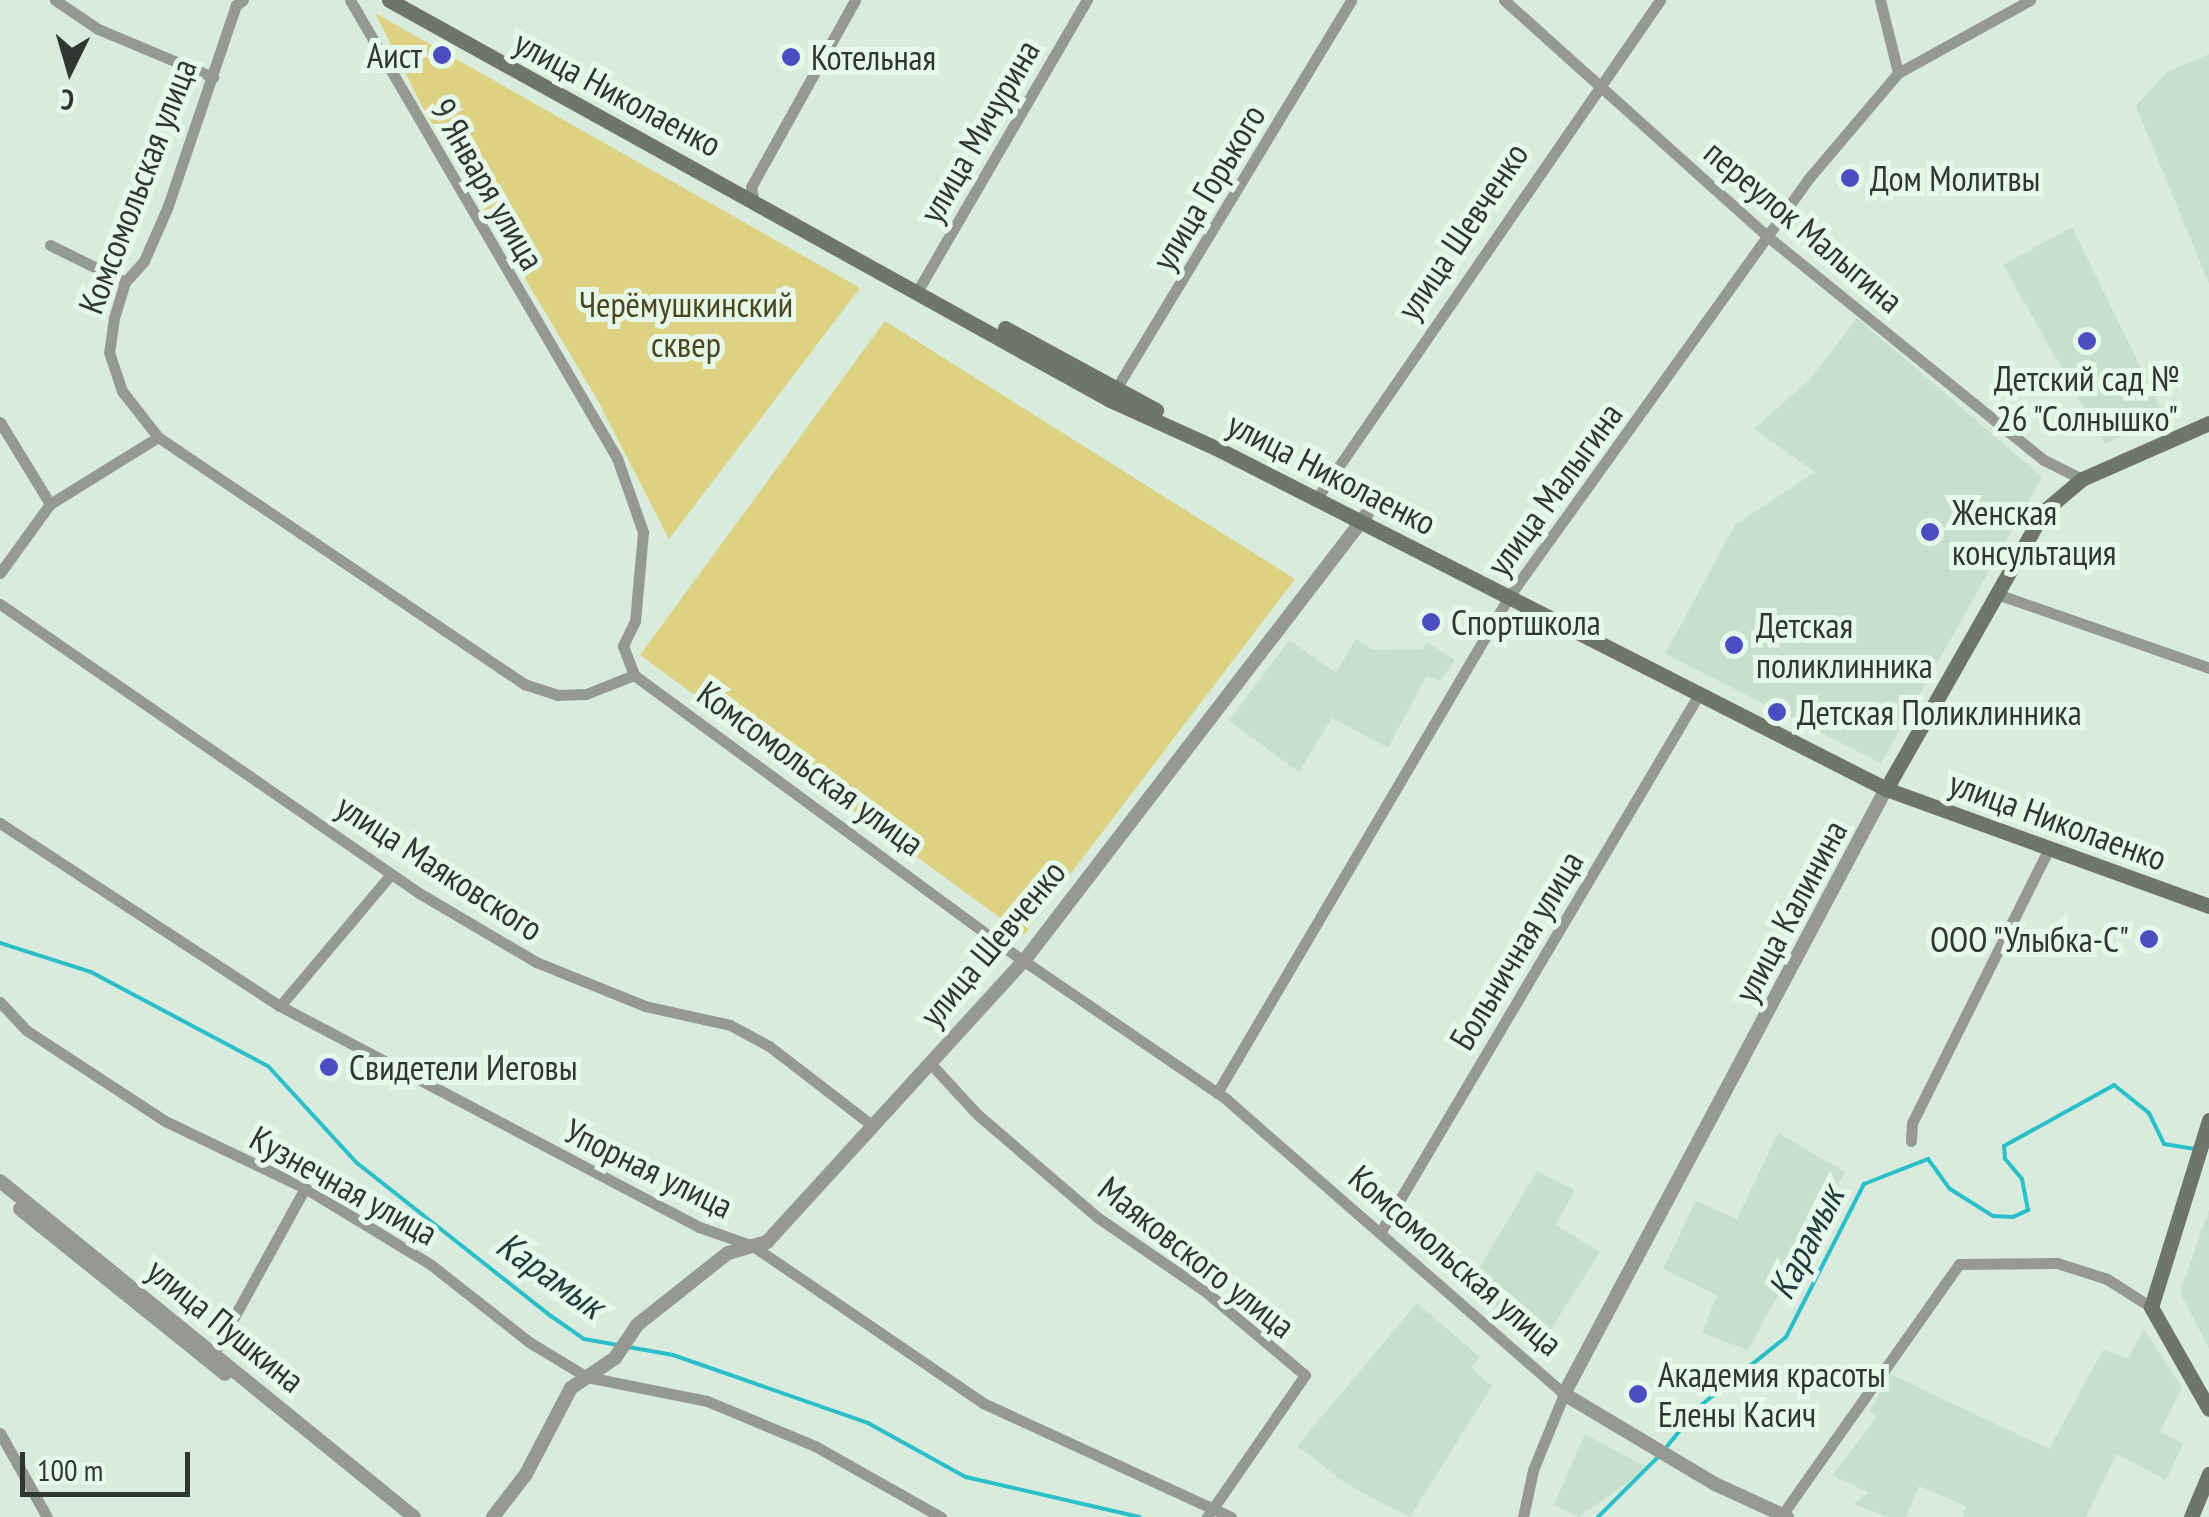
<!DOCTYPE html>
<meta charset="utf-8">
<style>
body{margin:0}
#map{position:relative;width:2209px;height:1517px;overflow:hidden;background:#d8ebdd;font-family:"PT Sans Narrow",sans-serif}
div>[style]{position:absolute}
.built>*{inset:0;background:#c7e0cd}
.green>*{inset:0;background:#dcd281}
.stream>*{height:4px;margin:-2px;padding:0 2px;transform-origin:2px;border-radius:2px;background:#2bbfca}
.minor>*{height:11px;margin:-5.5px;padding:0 5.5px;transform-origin:5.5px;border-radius:5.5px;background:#969991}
.tertiary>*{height:14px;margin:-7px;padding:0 7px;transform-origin:7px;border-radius:7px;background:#969991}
.secondary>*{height:15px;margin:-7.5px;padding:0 7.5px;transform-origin:7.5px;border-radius:7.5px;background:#70756a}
.dots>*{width:28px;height:28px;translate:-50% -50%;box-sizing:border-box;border:5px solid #e6f8ea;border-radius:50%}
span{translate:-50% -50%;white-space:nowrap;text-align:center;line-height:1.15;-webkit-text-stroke:10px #e6f8ea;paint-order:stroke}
.poi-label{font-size:35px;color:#303732}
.right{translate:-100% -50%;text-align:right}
.left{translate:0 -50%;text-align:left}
.street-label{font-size:35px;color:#303732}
.park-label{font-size:35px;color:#4b461e}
.water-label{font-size:38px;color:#243c3e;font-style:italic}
.north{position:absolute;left:20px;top:20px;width:100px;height:100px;-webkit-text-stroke:8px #e6f8ea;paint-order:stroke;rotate:185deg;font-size:28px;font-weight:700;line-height:40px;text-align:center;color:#303732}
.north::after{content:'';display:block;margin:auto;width:35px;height:45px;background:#303732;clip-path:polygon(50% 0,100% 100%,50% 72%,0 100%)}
.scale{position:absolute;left:20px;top:1452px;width:170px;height:45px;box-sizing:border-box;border:5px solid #303732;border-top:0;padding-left:12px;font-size:30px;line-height:35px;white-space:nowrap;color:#303732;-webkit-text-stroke:8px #e6f8ea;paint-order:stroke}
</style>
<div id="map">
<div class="built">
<div style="clip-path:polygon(2209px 54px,2209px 284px,2136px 106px,2167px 72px)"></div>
<div style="clip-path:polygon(2072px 227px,2165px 417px,2105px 444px,2003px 265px)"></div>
<div style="clip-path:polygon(1857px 318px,2042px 477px,1881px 763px,1665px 654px,1735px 525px,1815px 472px,1754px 429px,1810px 379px)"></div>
<div style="clip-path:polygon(1356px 639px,1373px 650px,1422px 649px,1427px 642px,1455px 660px,1440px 681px,1426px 676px,1388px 748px,1332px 718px,1299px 772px,1229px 721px,1289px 640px,1336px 673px)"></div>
<div style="clip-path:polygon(1778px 1133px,1845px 1172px,1748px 1350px,1702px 1333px,1717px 1295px,1663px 1269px,1696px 1201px,1737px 1219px)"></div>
<div style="clip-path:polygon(1537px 1171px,1575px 1190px,1556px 1225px,1600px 1252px,1543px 1342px,1470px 1284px)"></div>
<div style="clip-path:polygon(2209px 1210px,2209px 1349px,2180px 1292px)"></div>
<div style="clip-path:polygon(1417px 1303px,1480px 1357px,1471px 1368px,1492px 1386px,1410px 1517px,1348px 1485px,1297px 1446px)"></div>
<div style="clip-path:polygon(2144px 1329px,2182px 1387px,2160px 1431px,2183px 1444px,2166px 1480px,2116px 1454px,2086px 1517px,1963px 1517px,1966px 1506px,1919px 1486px,1906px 1517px,1888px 1517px,1853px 1504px,1869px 1493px,1832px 1475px,1877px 1417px,1870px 1411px,1890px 1374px,2049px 1449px,2103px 1350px,2128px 1358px)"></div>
<div style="clip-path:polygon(1585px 1434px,1648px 1468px,1579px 1517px,1554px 1505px)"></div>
</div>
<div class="green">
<div style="clip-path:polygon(375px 13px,860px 288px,669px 539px,597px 399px,422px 106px)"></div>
<div style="clip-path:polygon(885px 321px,1295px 579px,1024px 935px,640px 655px)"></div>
</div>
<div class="stream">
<div style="left:0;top:943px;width:96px;rotate:17.7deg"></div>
<div style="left:91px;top:972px;width:200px;rotate:28deg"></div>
<div style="left:268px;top:1066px;width:132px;rotate:47.5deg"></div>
<div style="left:357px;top:1163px;width:247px;rotate:38.3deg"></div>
<div style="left:551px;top:1316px;width:40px;rotate:34.9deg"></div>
<div style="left:584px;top:1339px;width:36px;rotate:10deg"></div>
<div style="left:628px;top:1347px;width:46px;rotate:10.1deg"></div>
<div style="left:673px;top:1355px;width:207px;rotate:19.2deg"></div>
<div style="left:868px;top:1423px;width:112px;rotate:28.9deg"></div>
<div style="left:966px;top:1477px;width:178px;rotate:13deg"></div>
<div style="left:1664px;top:1450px;width:57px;rotate:-50.7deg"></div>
<div style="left:1700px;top:1406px;width:110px;rotate:-38.7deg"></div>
<div style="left:1786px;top:1337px;width:172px;rotate:-63deg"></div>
<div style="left:1864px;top:1184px;width:69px;rotate:-21.3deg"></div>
<div style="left:1928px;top:1159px;width:37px;rotate:54deg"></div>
<div style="left:1950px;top:1189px;width:51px;rotate:32.1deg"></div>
<div style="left:1993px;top:1216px;width:20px;rotate:3deg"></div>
<div style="left:2013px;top:1217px;width:17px;rotate:-25deg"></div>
<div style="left:2028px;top:1210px;width:32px;rotate:-101deg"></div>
<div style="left:2022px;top:1179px;width:26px;rotate:-130deg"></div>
<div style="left:2005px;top:1159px;width:13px;rotate:-94deg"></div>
<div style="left:2004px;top:1146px;width:126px;rotate:-29deg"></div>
<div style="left:2114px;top:1085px;width:45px;rotate:38.7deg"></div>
<div style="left:2149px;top:1113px;width:34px;rotate:64deg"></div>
<div style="left:2164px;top:1144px;width:33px;rotate:9deg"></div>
<div style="left:1598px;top:1517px;width:85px;rotate:-45deg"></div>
</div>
<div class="minor">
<div style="left:55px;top:0;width:52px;rotate:34deg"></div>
<div style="left:98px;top:29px;width:125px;rotate:22.7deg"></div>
<div style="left:243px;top:0;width:9px;rotate:144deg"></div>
<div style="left:236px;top:5px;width:212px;rotate:108.7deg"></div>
<div style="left:168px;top:206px;width:60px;rotate:113.6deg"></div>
<div style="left:144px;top:261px;width:28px;rotate:132deg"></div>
<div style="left:125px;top:282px;width:38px;rotate:107deg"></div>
<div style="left:114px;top:318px;width:34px;rotate:98deg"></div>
<div style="left:109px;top:352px;width:41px;rotate:71.6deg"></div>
<div style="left:122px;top:391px;width:58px;rotate:52deg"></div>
<div style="left:158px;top:437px;width:442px;rotate:34deg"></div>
<div style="left:524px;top:684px;width:35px;rotate:18deg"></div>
<div style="left:557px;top:695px;width:29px;rotate:-2deg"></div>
<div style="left:586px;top:694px;width:52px;rotate:-21.6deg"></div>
<div style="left:634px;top:675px;width:484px;rotate:36.3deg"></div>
<div style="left:1024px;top:961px;width:245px;rotate:34.3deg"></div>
<div style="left:1226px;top:1099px;width:449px;rotate:41.1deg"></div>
<div style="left:1564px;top:1394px;width:82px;rotate:112.2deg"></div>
<div style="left:1533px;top:1470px;width:48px;rotate:102deg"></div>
<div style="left:350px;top:0;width:530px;rotate:59.76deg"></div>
<div style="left:617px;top:458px;width:78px;rotate:70.6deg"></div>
<div style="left:643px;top:532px;width:89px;rotate:95.1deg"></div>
<div style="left:635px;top:621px;width:28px;rotate:116deg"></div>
<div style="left:623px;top:646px;width:31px;rotate:69deg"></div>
<div style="left:1504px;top:0;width:353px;rotate:41.9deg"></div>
<div style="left:1767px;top:236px;width:356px;rotate:39deg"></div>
<div style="left:2044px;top:460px;width:42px;rotate:26.6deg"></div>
<div style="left:1880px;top:0;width:75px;rotate:76.1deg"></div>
<div style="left:753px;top:198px;width:11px;rotate:-100deg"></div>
<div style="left:751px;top:187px;width:214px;rotate:-60.9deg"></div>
<div style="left:50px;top:245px;width:84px;rotate:26.3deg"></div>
<div style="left:918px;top:290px;width:336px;rotate:-59.8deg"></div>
<div style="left:1114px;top:392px;width:458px;rotate:-58.8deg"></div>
<div style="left:0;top:422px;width:96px;rotate:58.6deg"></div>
<div style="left:1317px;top:498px;width:605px;rotate:-55.44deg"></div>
<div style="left:0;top:573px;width:85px;rotate:-54.1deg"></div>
<div style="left:50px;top:504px;width:127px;rotate:-31.8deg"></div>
<div style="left:1997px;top:594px;width:225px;rotate:19.2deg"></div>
<div style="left:0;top:604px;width:509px;rotate:34.6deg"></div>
<div style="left:419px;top:893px;width:136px;rotate:30.5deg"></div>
<div style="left:536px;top:962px;width:118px;rotate:22deg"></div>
<div style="left:645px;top:1006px;width:87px;rotate:12.6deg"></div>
<div style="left:730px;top:1025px;width:44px;rotate:28.3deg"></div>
<div style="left:769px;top:1046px;width:131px;rotate:37.6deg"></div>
<div style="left:0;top:823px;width:334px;rotate:33.2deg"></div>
<div style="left:280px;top:1006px;width:474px;rotate:27.8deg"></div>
<div style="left:699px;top:1227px;width:57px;rotate:19.4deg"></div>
<div style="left:753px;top:1246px;width:278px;rotate:34.3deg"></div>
<div style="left:983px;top:1403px;width:273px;rotate:24.7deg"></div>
<div style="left:0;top:1002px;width:38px;rotate:47deg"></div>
<div style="left:26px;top:1030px;width:166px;rotate:33.2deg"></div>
<div style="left:165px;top:1121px;width:155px;rotate:25.6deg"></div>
<div style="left:305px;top:1188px;width:146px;rotate:31.3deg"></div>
<div style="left:430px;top:1264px;width:126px;rotate:38.2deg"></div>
<div style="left:529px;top:1342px;width:68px;rotate:31.1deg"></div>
<div style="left:587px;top:1377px;width:122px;rotate:11.3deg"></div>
<div style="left:707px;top:1401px;width:117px;rotate:22.6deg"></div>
<div style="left:815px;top:1446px;width:145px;rotate:29.4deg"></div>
<div style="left:280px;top:1006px;width:172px;rotate:-49.9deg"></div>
<div style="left:930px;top:1063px;width:71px;rotate:47.3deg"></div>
<div style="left:978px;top:1115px;width:157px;rotate:40.6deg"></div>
<div style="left:1097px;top:1217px;width:132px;rotate:34.5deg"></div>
<div style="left:1206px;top:1292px;width:129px;rotate:40deg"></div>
<div style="left:1305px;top:1375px;width:173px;rotate:124.6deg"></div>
<div style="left:1217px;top:1093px;width:578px;rotate:-59.53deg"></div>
<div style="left:1510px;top:595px;width:513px;rotate:-54.36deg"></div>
<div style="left:1809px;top:178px;width:138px;rotate:-49.7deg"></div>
<div style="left:1898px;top:73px;width:151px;rotate:-28.9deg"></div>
<div style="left:1911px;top:1141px;width:18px;rotate:-87deg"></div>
<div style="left:1912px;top:1123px;width:309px;rotate:-63.5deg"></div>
<div style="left:1380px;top:1233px;width:626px;rotate:-59.38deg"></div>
<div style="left:211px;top:1359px;width:195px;rotate:-61.2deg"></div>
<div style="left:0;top:1433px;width:96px;rotate:60.8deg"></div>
<div style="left:1782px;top:1515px;width:307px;rotate:-54.8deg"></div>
<div style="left:1959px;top:1264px;width:98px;rotate:-0.6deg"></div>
<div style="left:2057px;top:1263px;width:52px;rotate:17.7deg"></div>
<div style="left:2107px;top:1279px;width:52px;rotate:32.5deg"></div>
</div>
<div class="tertiary">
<div style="left:0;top:1181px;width:533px;rotate:39.06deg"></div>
<div style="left:20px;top:1209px;width:263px;rotate:38.8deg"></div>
<div style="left:493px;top:1517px;width:54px;rotate:-52.5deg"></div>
<div style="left:526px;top:1474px;width:97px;rotate:-62.4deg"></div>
<div style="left:571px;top:1388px;width:53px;rotate:-34.3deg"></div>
<div style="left:615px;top:1358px;width:40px;rotate:-56deg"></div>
<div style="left:637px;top:1325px;width:116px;rotate:-38.4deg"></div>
<div style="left:728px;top:1253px;width:41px;rotate:-15.8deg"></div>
<div style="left:767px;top:1242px;width:381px;rotate:-47.6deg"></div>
<div style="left:1024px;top:961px;width:563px;rotate:-52.5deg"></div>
<div style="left:1787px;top:1517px;width:79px;rotate:-155.4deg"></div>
<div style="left:1715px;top:1484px;width:176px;rotate:-149.2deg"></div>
<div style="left:1564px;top:1394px;width:685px;rotate:-61.98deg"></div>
</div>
<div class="secondary">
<div style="left:389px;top:0;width:825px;rotate:29.02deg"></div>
<div style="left:1110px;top:400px;width:116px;rotate:24.4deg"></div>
<div style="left:1216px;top:448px;width:752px;rotate:26.97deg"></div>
<div style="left:1886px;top:789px;width:344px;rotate:19.9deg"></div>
<div style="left:1005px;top:328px;width:172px;rotate:28.5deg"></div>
<div style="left:1886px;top:789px;width:320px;rotate:-60.4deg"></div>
<div style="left:2044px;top:511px;width:50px;rotate:-40.1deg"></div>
<div style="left:2082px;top:479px;width:139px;rotate:-23.8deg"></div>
<div style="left:2209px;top:1120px;width:196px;rotate:107.2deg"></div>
<div style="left:2151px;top:1307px;width:117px;rotate:60.4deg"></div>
<div style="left:2191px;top:1517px;width:47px;rotate:-67.3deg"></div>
</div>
<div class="dots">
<div style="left:442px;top:55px;background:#4d4dc3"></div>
<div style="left:791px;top:57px;background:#4d4dc3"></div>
<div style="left:1850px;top:178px;background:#4d4dc3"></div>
<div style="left:2087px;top:341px;background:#4d4dc3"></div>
<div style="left:1930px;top:532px;background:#4d4dc3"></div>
<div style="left:1431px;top:622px;background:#4d4dc3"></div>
<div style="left:1734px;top:645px;background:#4d4dc3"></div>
<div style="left:1777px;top:712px;background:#4d4dc3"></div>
<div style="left:2149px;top:939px;background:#4d4dc3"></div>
<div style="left:329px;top:1067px;background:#4d4dc3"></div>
<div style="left:1638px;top:1394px;background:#4d4dc3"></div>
</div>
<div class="poi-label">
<span class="right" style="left:422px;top:55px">Аист</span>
<span class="left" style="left:811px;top:57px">Котельная</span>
<span class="left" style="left:1870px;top:178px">Дом Молитвы</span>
<span style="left:2087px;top:398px">Детский сад №<br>26 "Солнышко"</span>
<span class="left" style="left:1952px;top:532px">Женская<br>консультация</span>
<span class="left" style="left:1451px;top:622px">Спортшкола</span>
<span class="left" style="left:1756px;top:645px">Детская<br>поликлинника</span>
<span class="left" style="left:1797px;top:712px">Детская Поликлинника</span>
<span class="right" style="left:2129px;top:939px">ООО "Улыбка-С"</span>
<span class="left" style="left:349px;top:1067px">Свидетели Иеговы</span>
<span class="left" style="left:1658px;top:1394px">Академия красоты<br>Елены Касич</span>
</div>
<div class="street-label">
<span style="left:618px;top:93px;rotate:28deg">улица Николаенко</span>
<span style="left:979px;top:131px;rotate:-60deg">улица Мичурина</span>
<span style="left:488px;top:184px;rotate:60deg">9 Января улица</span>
<span style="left:137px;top:186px;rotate:-69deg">Комсомольская улица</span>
<span style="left:1208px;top:187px;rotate:-59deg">улица Горького</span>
<span style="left:1804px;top:226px;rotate:40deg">переулок Малыгина</span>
<span style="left:1462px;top:231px;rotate:-56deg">улица Шевченко</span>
<span style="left:1332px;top:473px;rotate:27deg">улица Николаенко</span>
<span style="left:1554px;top:489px;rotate:-54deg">улица Малыгина</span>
<span style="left:811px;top:768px;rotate:36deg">Комсомольская улица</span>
<span style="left:2058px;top:820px;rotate:20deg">улица Николаенко</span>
<span style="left:440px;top:867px;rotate:33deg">улица Маяковского</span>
<span style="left:1790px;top:911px;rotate:-62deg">улица Калинина</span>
<span style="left:992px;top:943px;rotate:-50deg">улица Шевченко</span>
<span style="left:1516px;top:950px;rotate:-59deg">Больничная улица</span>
<span style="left:649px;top:1168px;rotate:26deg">Упорная улица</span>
<span style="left:344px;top:1185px;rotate:29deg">Кузнечная улица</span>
<span style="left:1197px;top:1257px;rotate:38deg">Маяковского улица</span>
<span style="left:1456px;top:1260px;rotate:41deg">Комсомольская улица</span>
<span style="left:226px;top:1325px;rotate:39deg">улица Пушкина</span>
</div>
<div class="park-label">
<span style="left:686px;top:324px">Черёмушкинский<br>сквер</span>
</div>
<div class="water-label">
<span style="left:1805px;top:1242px;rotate:-63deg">Карамык</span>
<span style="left:551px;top:1274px;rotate:35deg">Карамык</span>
</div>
<div class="north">С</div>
<div class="scale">100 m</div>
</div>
